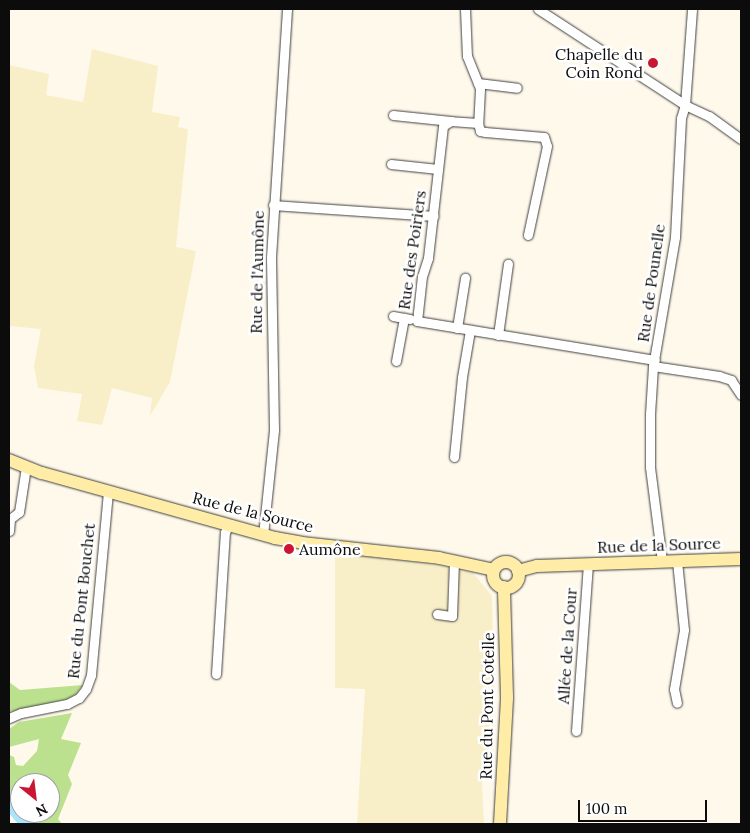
<!DOCTYPE html>
<meta charset="utf-8">
<style>
body{margin:0}
#map{position:relative;width:750px;height:833px;overflow:hidden;background:#fff9eb;font-family:Lora,serif}
div>[style]{position:absolute}
.farmland>*{inset:0;background:#f8efc8}
.forest>*{inset:0;background:#bbe08e}
.water>*{inset:0;background:#a9e6fd}
.roads{filter:drop-shadow(0 0 1px #3f3f3f) drop-shadow(0 0 1px #3f3f3f)}
.street>*{height:9px;margin:-4.5px;padding:0 4.5px;transform-origin:4.5px;border-radius:4.5px;background:#fff}
.secondary>*{height:12px;margin:-6px;padding:0 6px;transform-origin:6px;border-radius:6px;background:#ffeca6}
.secondary>.ring{margin:-6px;padding:0;box-sizing:content-box;background:none;border:12px solid #ffeca6;border-radius:50%}
.dots>*{width:14px;height:14px;translate:-50% -50%;box-sizing:border-box;border:2px solid #fff;border-radius:50%}
span{translate:-50% -50%;white-space:nowrap;text-align:center;line-height:1.15;-webkit-text-stroke:5px #fff;paint-order:stroke}
.poi-label{font-size:16px;color:#0c0c0c}
.right{translate:-100% -50%;text-align:right}
.left{translate:0 -50%;text-align:left}
.street-label{font-size:16px;color:#0c0c0c}
.frame{position:absolute;inset:0;border:10px solid #0c0c0c;pointer-events:none}
.north{position:absolute;left:10px;top:773px;width:50px;height:50px;box-sizing:border-box;background:#fff;border:1px solid #9e9e9e;border-radius:50%;rotate:151deg;font-size:14px;font-weight:700;line-height:20px;text-align:center;color:#0c0c0c}
.north::after{content:'';display:block;margin:auto;width:18px;height:22px;background:#ca1631;clip-path:polygon(50% 0,100% 100%,50% 72%,0 100%)}
.scale{position:absolute;left:578px;top:800px;width:129px;height:22px;box-sizing:border-box;border:2px solid #0c0c0c;border-top:0;padding-left:6px;font-size:15px;line-height:18px;white-space:nowrap;color:#0c0c0c;-webkit-text-stroke:4px #fff;paint-order:stroke}
</style>
<div id="map">
<div class="farmland">
<div style="clip-path:polygon(92px 49px,158px 66px,152px 112px,180px 117px,178px 127px,188px 129px,176px 247px,196px 251px,170px 382px,150px 416px,152px 398px,112px 388px,102px 425px,77px 421px,82px 394px,38px 388px,34px 366px,41px 329px,9px 326px,9px 65px,49px 74px,46px 95px,83px 102px)"></div>
<div style="clip-path:polygon(335px 553px,432px 564px,449px 568px,447px 615px,457px 570px,473px 573px,492px 596px,494px 693px,482px 786px,484px 824px,357px 824px,365px 689px,335px 688px)"></div>
</div>
<div class="forest">
<div style="clip-path:polygon(9px 682px,20px 690px,83px 685px,73px 698px,9px 712px)"></div>
<div style="clip-path:polygon(72px 713px,61px 739px,81px 743px,68px 775px,72px 784px,58px 819px,62px 824px,40px 824px,30px 813px,50px 813px,50px 783px,20px 783px,20px 803px,9px 790px,9px 755px,14px 757px,16px 765px,23px 766px,37px 751px,39px 739px,9px 747px,9px 729px,19px 722px)"></div>
</div>
<div class="water">
<div style="clip-path:polygon(9px 790px,20px 803px,20px 813px,30px 813px,40px 824px,18px 824px,9px 813px)"></div>
</div>
<div class="roads">
<div class="street">
<div style="left:465px;top:9px;width:47px;rotate:87.6deg"></div>
<div style="left:467px;top:56px;width:35px;rotate:68deg"></div>
<div style="left:480px;top:89px;width:34px;rotate:93deg"></div>
<div style="left:478px;top:123px;width:27px;rotate:-176deg"></div>
<div style="left:451px;top:121px;width:9px;rotate:148deg"></div>
<div style="left:443px;top:126px;width:133px;rotate:96.5deg"></div>
<div style="left:428px;top:258px;width:19px;rotate:108deg"></div>
<div style="left:422px;top:276px;width:45px;rotate:96.3deg"></div>
<div style="left:417px;top:321px;width:241px;rotate:9.3deg"></div>
<div style="left:538px;top:9px;width:176px;rotate:33.1deg"></div>
<div style="left:685px;top:105px;width:26px;rotate:25deg"></div>
<div style="left:709px;top:116px;width:39px;rotate:36deg"></div>
<div style="left:478px;top:83px;width:39px;rotate:7deg"></div>
<div style="left:393px;top:115px;width:58px;rotate:5.9deg"></div>
<div style="left:478px;top:123px;width:8px;rotate:76deg"></div>
<div style="left:480px;top:131px;width:5px;rotate:11deg"></div>
<div style="left:485px;top:132px;width:59px;rotate:4.8deg"></div>
<div style="left:544px;top:137px;width:9px;rotate:72deg"></div>
<div style="left:547px;top:146px;width:91px;rotate:102.1deg"></div>
<div style="left:391px;top:164px;width:47px;rotate:6.1deg"></div>
<div style="left:273px;top:205px;width:161px;rotate:3.9deg"></div>
<div style="left:393px;top:316px;width:17px;rotate:10deg"></div>
<div style="left:457px;top:328px;width:51px;rotate:-80.9deg"></div>
<div style="left:498px;top:335px;width:72px;rotate:-82deg"></div>
<div style="left:396px;top:361px;width:44px;rotate:-79.5deg"></div>
<div style="left:653px;top:366px;width:67px;rotate:8.6deg"></div>
<div style="left:719px;top:376px;width:13px;rotate:18deg"></div>
<div style="left:731px;top:380px;width:18px;rotate:56deg"></div>
<div style="left:454px;top:457px;width:80px;rotate:-84.3deg"></div>
<div style="left:462px;top:377px;width:48px;rotate:-80.3deg"></div>
<div style="left:9px;top:531px;width:12px;rotate:-85deg"></div>
<div style="left:10px;top:519px;width:11px;rotate:-38deg"></div>
<div style="left:19px;top:512px;width:46px;rotate:-81.2deg"></div>
<div style="left:263px;top:535px;width:106px;rotate:-84deg"></div>
<div style="left:274px;top:430px;width:173px;rotate:-91deg"></div>
<div style="left:271px;top:257px;width:249px;rotate:-86.3deg"></div>
<div style="left:662px;top:561px;width:95px;rotate:-97.3deg"></div>
<div style="left:650px;top:467px;width:53px;rotate:-90deg"></div>
<div style="left:650px;top:414px;width:48px;rotate:-86.4deg"></div>
<div style="left:653px;top:366px;width:131px;rotate:-80.3deg"></div>
<div style="left:675px;top:237px;width:119px;rotate:-87.1deg"></div>
<div style="left:681px;top:118px;width:14px;rotate:-73deg"></div>
<div style="left:685px;top:105px;width:96px;rotate:-85.8deg"></div>
<div style="left:677px;top:561px;width:69px;rotate:84.2deg"></div>
<div style="left:684px;top:630px;width:60px;rotate:99.6deg"></div>
<div style="left:674px;top:689px;width:14px;rotate:78deg"></div>
<div style="left:437px;top:614px;width:15px;rotate:8deg"></div>
<div style="left:452px;top:616px;width:55px;rotate:-87.9deg"></div>
<div style="left:216px;top:674px;width:142px;rotate:-86.4deg"></div>
<div style="left:225px;top:532px;width:8px;rotate:-60deg"></div>
<div style="left:9px;top:718px;width:13px;rotate:-23deg"></div>
<div style="left:21px;top:713px;width:47px;rotate:-11.1deg"></div>
<div style="left:67px;top:704px;width:13px;rotate:-27deg"></div>
<div style="left:79px;top:698px;width:11px;rotate:-52deg"></div>
<div style="left:86px;top:689px;width:15px;rotate:-70deg"></div>
<div style="left:91px;top:675px;width:185px;rotate:-84.7deg"></div>
<div style="left:576px;top:731px;width:167px;rotate:-85.9deg"></div>
</div>
<div class="secondary">
<div style="left:9px;top:460px;width:35px;rotate:22deg"></div>
<div style="left:42px;top:473px;width:242px;rotate:15.6deg"></div>
<div style="left:275px;top:538px;width:27px;rotate:10deg"></div>
<div style="left:302px;top:543px;width:138px;rotate:6.2deg"></div>
<div style="left:439px;top:558px;width:56px;rotate:12.3deg"></div>
<div class="ring" style="left:493px;top:562px;width:14px;height:14px"></div>
<div style="left:518px;top:571px;width:20px;rotate:-15deg"></div>
<div style="left:537px;top:566px;width:204px;rotate:-2deg"></div>
<div style="left:500px;top:824px;width:127px;rotate:-86.8deg"></div>
<div style="left:507px;top:697px;width:110px;rotate:-91.6deg"></div>
</div>
</div>
<div class="dots">
<div style="left:653px;top:63px;background:#ca1631"></div>
<div style="left:289px;top:549px;background:#ca1631"></div>
</div>
<div class="poi-label">
<span class="right" style="left:643px;top:63px">Chapelle du<br>Coin Rond</span>
<span class="left" style="left:299px;top:549px">Aumône</span>
</div>
<div class="street-label">
<span style="left:412px;top:250px;rotate:-82deg">Rue des Poiriers</span>
<span style="left:257px;top:272px;rotate:-89deg">Rue de l'Aumône</span>
<span style="left:651px;top:283px;rotate:-82deg">Rue de Pounelle</span>
<span style="left:253px;top:512px;rotate:14deg">Rue de la Source</span>
<span style="left:659px;top:545px;rotate:-2deg">Rue de la Source</span>
<span style="left:81px;top:601px;rotate:-84deg">Rue du Pont Bouchet</span>
<span style="left:567px;top:646px;rotate:-86deg">Allée de la Cour</span>
<span style="left:487px;top:706px;rotate:-89deg">Rue du Pont Cotelle</span>
</div>
<div class="frame"></div>
<div class="north">N</div>
<div class="scale">100 m</div>
</div>
